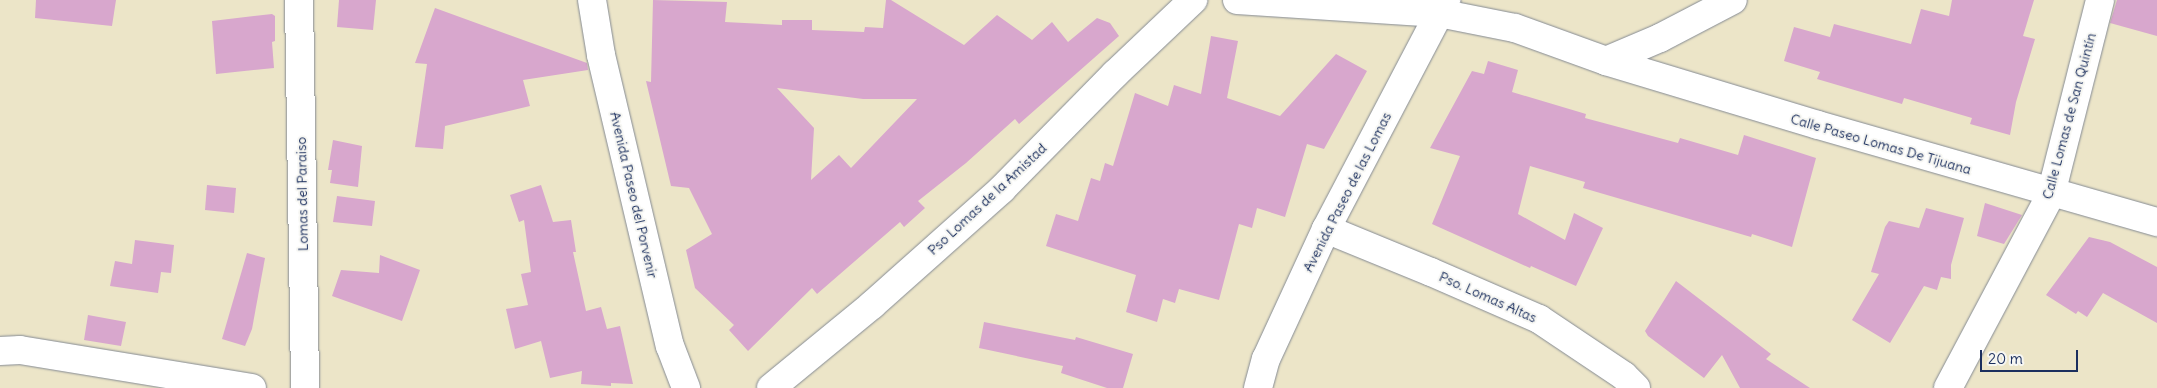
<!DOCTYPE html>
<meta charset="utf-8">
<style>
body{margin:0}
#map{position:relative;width:2157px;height:388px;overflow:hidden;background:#ece5c8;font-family:Delius,sans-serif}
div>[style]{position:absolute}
.building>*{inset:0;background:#d8a7cd}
.roads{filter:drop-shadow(0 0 1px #848a93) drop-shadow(0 0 1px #848a93)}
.minor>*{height:28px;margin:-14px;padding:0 14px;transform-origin:14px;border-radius:14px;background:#fff}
.tertiary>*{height:28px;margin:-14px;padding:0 14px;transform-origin:14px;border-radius:14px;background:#fff}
span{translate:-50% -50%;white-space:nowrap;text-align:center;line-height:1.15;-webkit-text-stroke:4px #f6f6f2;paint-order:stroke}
.street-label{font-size:14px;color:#1b2f5e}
.scale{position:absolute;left:1980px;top:350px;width:98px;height:22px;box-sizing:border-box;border:2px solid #1b2f5e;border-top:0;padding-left:6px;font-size:15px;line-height:18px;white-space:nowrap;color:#1b2f5e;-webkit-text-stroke:4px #f6f6f2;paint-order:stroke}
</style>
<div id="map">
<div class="building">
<div style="clip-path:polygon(36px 0,116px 0,112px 26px,35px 18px)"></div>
<div style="clip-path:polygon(339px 0,376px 0,373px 30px,337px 27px)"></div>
<div style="clip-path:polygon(evenodd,653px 0,727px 2px,725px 22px,782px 25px,782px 20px,812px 20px,812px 30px,864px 32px,865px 27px,883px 28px,886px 0,891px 0,964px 45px,997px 15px,1032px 40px,1052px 22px,1068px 42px,1097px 18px,1110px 23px,1119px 36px,1019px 124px,1015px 119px,966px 163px,918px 201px,925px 208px,904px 227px,900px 222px,817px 294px,812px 288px,748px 351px,729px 330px,734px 325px,695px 288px,686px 250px,712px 234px,689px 188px,671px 186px,646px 81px,651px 82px,653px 0,777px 88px,863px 99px,917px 99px,851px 168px,839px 155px,811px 180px,814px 128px,777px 88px)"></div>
<div style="clip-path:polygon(1952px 0,2034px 0,2023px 36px,2035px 39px,2016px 102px,2010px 135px,1970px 124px,1972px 118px,1904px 98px,1902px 104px,1817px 79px,1820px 72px,1784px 61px,1794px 27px,1830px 37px,1834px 24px,1911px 44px,1921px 9px,1949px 16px)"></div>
<div style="clip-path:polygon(2117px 0,2157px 0,2157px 36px,2110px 23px)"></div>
<div style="clip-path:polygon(435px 8px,587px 63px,588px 70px,523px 80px,530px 106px,445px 126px,443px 149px,415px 147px,427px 64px,415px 63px)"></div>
<div style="clip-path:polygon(272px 14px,275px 16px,275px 41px,272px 42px,274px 68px,216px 74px,212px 21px)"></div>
<div style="clip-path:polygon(1211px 36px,1238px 41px,1227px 98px,1280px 116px,1336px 54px,1367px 71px,1324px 149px,1307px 144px,1285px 217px,1257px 208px,1252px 228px,1239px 224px,1219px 300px,1179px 289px,1175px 303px,1163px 299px,1157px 322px,1126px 312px,1136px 275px,1046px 246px,1056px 214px,1078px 221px,1091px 178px,1100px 181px,1105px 163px,1113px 166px,1135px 93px,1168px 106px,1174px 85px,1201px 94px)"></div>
<div style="clip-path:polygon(1488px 61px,1518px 70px,1512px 92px,1586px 114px,1585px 118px,1678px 143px,1680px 138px,1738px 155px,1744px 135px,1816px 158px,1792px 247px,1752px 234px,1751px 237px,1583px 188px,1585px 182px,1530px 166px,1518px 214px,1565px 240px,1574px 213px,1603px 228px,1576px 286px,1531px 266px,1530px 268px,1432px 224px,1460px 156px,1430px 148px,1472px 71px,1484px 74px)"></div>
<div style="clip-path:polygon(333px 140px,362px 146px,358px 187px,330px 183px,332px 170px,328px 170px)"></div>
<div style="clip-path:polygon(207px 185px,236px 188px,234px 213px,205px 210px)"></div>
<div style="clip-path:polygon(541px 185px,553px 222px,571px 220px,576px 252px,573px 252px,586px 311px,601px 307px,607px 329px,620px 326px,633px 384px,611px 383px,611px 386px,581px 384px,582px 371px,550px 378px,541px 341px,515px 349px,506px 309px,528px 305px,521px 274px,531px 272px,524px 220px,519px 222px,510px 195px)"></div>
<div style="clip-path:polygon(337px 196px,375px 201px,372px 226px,333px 222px)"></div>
<div style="clip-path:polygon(1985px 203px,2022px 215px,2004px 244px,1977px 236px)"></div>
<div style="clip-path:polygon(1926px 208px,1964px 218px,1951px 265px,1951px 279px,1941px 277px,1937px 290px,1924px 286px,1890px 343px,1852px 320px,1879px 274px,1871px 272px,1885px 227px,1889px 221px,1919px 228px)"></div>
<div style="clip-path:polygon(2089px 237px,2110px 242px,2157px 267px,2157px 323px,2103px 293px,2087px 317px,2078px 311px,2076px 314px,2046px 295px)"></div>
<div style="clip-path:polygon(135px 240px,174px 245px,171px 273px,161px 272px,158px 293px,110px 286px,115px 261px,132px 264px)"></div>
<div style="clip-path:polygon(247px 253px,265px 258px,252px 329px,245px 346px,222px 339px)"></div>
<div style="clip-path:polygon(380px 255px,420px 270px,402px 321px,332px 296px,341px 270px,379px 273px)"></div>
<div style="clip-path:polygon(1676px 281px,1771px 354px,1766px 359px,1810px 388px,1740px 388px,1722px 355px,1704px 378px,1648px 336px,1645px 331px)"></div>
<div style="clip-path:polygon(88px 315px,126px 322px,121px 346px,84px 340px)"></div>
<div style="clip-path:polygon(984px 322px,1075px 340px,1076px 337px,1133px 354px,1123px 388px,1107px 388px,1061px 373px,1063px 366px,979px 348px)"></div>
</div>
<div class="roads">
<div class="minor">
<div style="left:299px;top:0;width:388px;rotate:89.1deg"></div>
<div style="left:592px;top:0;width:56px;rotate:80.7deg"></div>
<div style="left:601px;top:55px;width:299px;rotate:76.7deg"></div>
<div style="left:670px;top:346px;width:45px;rotate:69.1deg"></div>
<div style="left:1237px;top:0;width:202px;rotate:3.7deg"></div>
<div style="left:1439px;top:13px;width:77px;rotate:11.2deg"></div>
<div style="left:1515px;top:28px;width:97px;rotate:19.9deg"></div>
<div style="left:1606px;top:61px;width:221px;rotate:16.8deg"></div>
<div style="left:1818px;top:125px;width:353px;rotate:16deg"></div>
<div style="left:1606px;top:61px;width:59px;rotate:-23.1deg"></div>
<div style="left:1660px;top:38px;width:82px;rotate:-27.5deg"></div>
<div style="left:1326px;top:229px;width:113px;rotate:22.3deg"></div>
<div style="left:1431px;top:272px;width:118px;rotate:23.5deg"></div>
<div style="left:1539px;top:319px;width:102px;rotate:33.8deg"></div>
<div style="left:1624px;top:376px;width:17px;rotate:45deg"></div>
<div style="left:0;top:351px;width:20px;rotate:-3deg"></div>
<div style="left:20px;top:350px;width:235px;rotate:9.3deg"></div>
<div style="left:771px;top:388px;width:131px;rotate:-39.4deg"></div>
<div style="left:872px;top:305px;width:174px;rotate:-41.7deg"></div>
<div style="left:1002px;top:189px;width:161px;rotate:-45.5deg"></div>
<div style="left:1115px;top:74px;width:108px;rotate:-43.5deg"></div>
<div style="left:1948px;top:388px;width:220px;rotate:-62deg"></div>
<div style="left:2051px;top:194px;width:200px;rotate:-75.8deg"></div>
</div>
<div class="tertiary">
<div style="left:1258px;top:388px;width:30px;rotate:-75deg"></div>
<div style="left:1266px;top:359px;width:143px;rotate:-65.2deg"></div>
<div style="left:1326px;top:229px;width:259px;rotate:-62.3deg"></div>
</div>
</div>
<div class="street-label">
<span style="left:2069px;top:116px;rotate:-75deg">Calle Lomas de San Quintín</span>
<span style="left:1881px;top:144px;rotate:16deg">Calle Paseo Lomas De Tijuana</span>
<span style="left:1347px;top:192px;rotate:-63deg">Avenida Paseo de las Lomas</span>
<span style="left:302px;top:194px;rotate:-91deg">Lomas del Paraiso</span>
<span style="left:634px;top:195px;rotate:77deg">Avenida Paseo del Porvenir</span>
<span style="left:987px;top:199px;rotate:-43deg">Pso Lomas de la Amistad</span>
<span style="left:1488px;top:297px;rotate:24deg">Pso. Lomas Altas</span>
</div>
<div class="scale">20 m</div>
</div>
